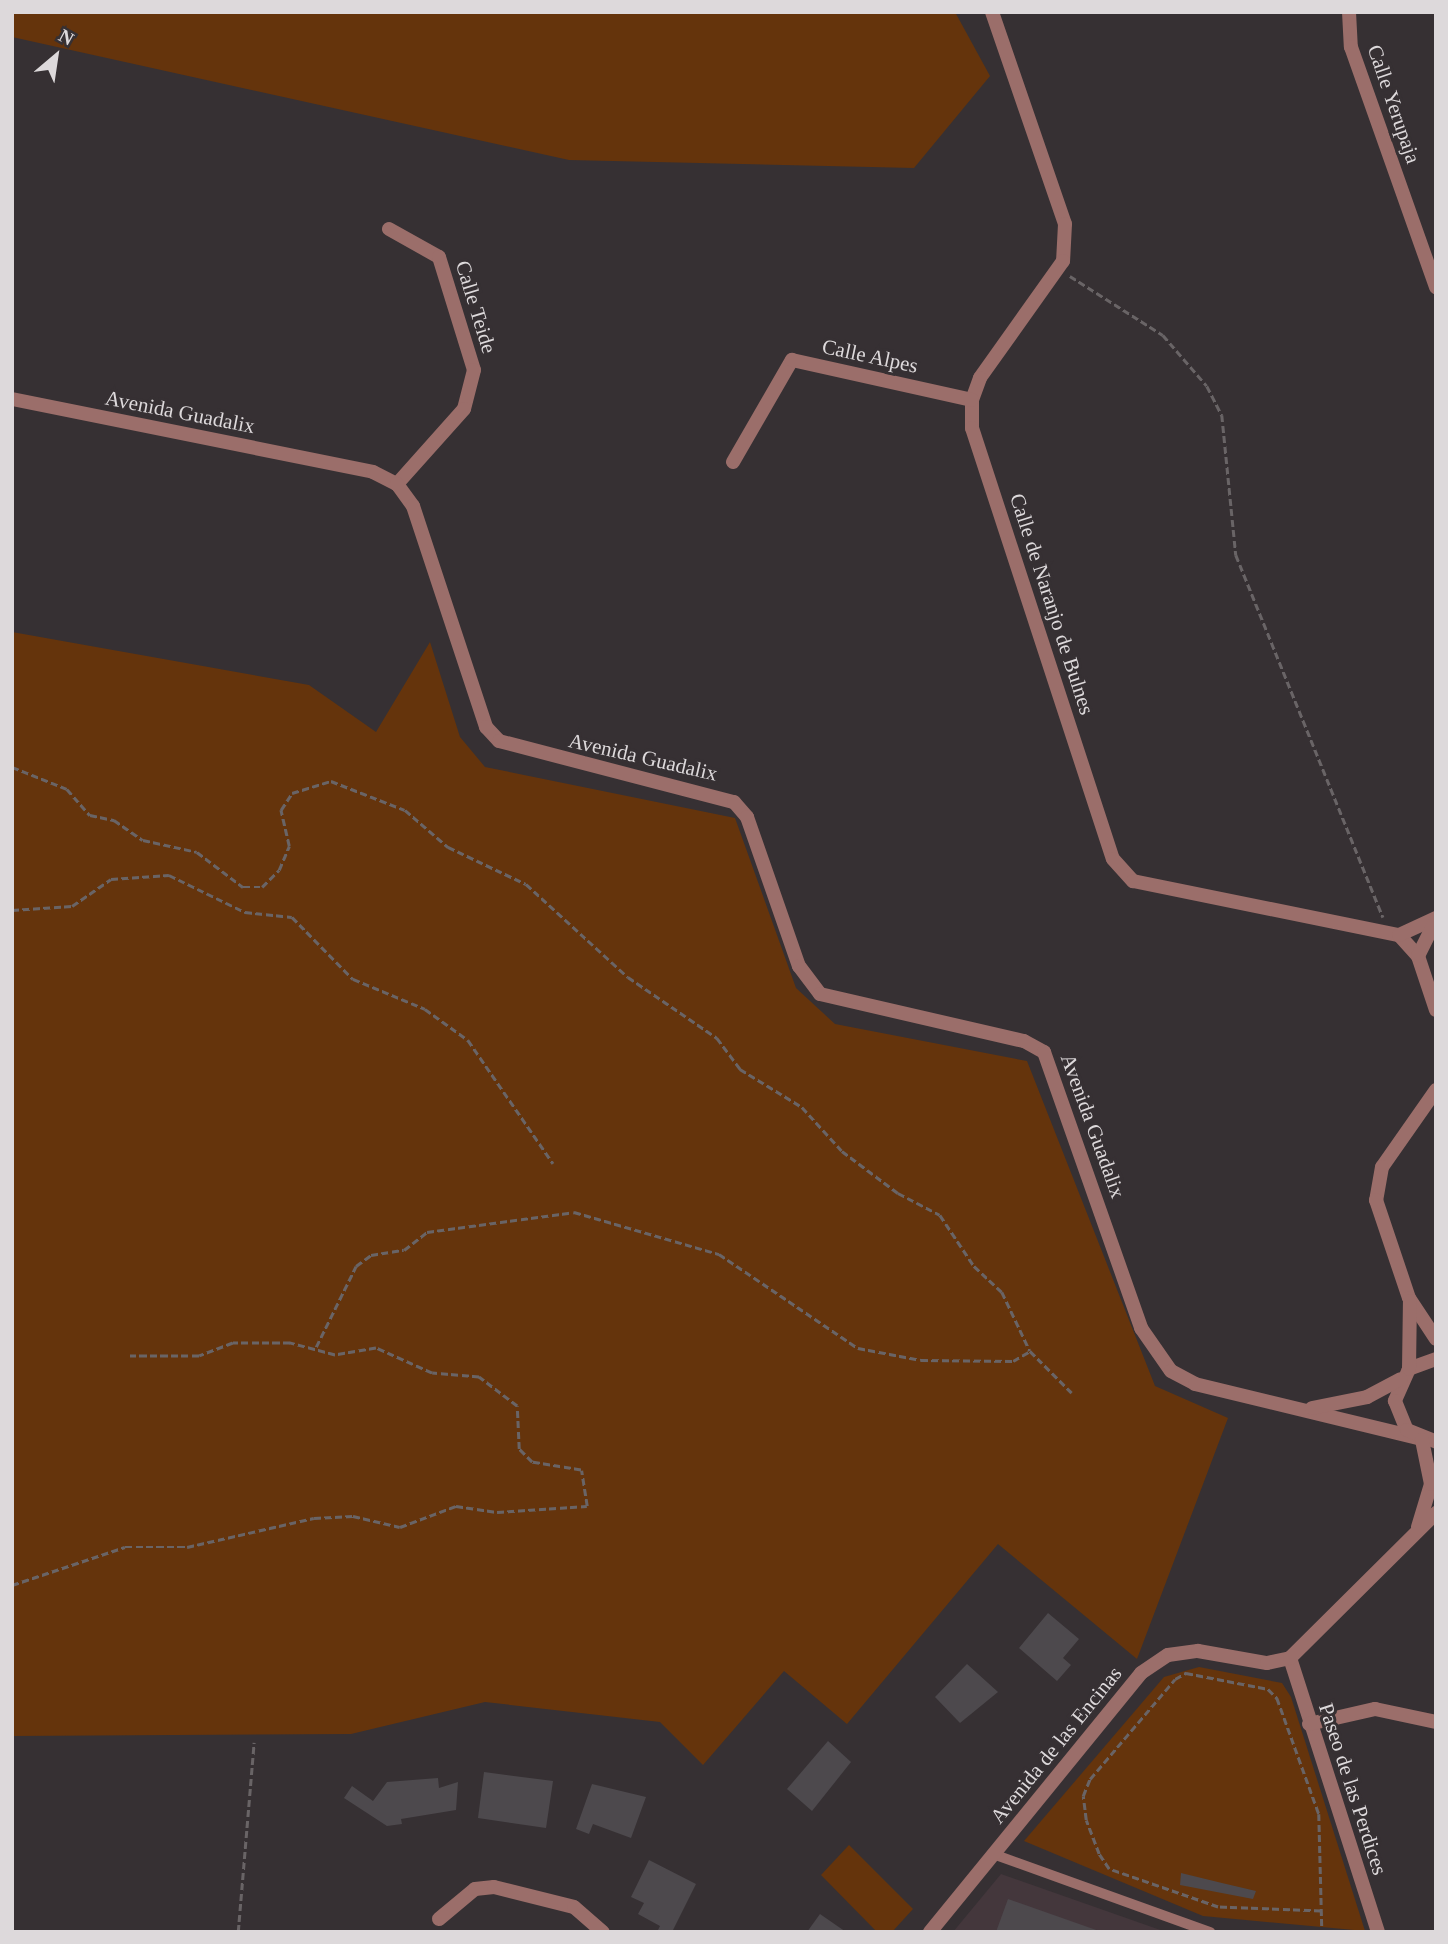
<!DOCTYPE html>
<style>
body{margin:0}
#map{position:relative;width:1448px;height:1944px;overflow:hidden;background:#363033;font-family:"Times New Roman",serif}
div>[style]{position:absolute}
.built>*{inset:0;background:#44373c}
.green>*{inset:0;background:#65340c}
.building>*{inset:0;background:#4d494d}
.path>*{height:2.5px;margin-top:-1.25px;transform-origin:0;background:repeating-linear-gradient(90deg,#696466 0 7px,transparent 0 10.5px)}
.lane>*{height:10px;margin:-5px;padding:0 5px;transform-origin:5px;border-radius:5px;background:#9b6e6a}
.street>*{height:14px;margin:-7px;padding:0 7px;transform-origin:7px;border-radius:7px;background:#9b6e6a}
span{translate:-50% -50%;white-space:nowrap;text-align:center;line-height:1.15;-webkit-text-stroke:6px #363033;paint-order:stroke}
.street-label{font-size:21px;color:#ddd9db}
.frame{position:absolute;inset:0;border:14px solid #ddd9db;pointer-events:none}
.north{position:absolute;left:21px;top:21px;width:70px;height:70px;-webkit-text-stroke:5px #363033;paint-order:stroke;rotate:29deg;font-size:19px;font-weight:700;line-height:28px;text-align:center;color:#ddd9db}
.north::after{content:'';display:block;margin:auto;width:24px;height:32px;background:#ddd9db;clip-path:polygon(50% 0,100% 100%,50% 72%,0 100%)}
</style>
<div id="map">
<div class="built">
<div style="clip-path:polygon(1001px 1874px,1166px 1932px,953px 1932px)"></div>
</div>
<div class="green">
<div style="clip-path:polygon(12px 12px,955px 12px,990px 76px,914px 168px,569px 160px,12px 37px)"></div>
<div style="clip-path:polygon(12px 632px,309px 685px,376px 732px,430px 642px,460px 737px,485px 767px,735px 818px,796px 988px,835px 1024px,1027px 1061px,1155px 1386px,1228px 1418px,1137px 1659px,998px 1544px,847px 1724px,784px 1671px,703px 1765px,660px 1722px,485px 1702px,351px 1734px,12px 1736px)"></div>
<div style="clip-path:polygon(1199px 1667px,1282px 1683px,1291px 1697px,1365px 1931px,1203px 1916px,1024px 1841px,1164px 1677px)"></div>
<div style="clip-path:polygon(849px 1845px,913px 1909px,892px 1932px,877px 1932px,821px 1875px)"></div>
</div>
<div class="building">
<div style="clip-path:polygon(1048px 1613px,1079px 1639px,1063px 1658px,1071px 1665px,1057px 1681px,1019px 1648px)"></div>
<div style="clip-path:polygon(967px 1664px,998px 1692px,960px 1723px,935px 1697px)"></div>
<div style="clip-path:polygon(828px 1741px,851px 1762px,812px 1811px,787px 1789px)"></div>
<div style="clip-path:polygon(484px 1772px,553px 1781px,546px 1828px,478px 1818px)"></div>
<div style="clip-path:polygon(438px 1778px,439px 1788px,458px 1782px,456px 1810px,401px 1819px,402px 1824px,387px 1826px,344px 1798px,352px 1786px,373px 1801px,387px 1782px)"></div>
<div style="clip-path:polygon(592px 1784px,646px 1797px,631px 1838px,593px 1824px,589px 1834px,576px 1829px)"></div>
<div style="clip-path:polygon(649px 1860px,696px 1884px,672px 1932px,657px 1932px,660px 1926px,638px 1914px,644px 1903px,631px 1897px)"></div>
<div style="clip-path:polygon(1181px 1873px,1222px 1883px,1256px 1891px,1253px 1899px,1180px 1885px)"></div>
<div style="clip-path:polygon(1008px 1899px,1099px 1931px,1099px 1932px,996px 1932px)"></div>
<div style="clip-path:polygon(820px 1914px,846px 1932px,807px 1932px)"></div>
</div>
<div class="path">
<div style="left:1070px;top:276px;width:110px;rotate:32.4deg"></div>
<div style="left:1163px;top:335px;width:67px;rotate:49.2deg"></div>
<div style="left:1207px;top:386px;width:33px;rotate:63deg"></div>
<div style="left:1222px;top:415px;width:141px;rotate:84.3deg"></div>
<div style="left:1236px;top:555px;width:391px;rotate:67.9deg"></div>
<div style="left:12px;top:767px;width:59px;rotate:21.8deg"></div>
<div style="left:67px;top:789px;width:35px;rotate:49deg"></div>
<div style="left:90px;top:815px;width:25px;rotate:12deg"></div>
<div style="left:114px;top:820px;width:35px;rotate:35deg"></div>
<div style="left:143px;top:840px;width:55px;rotate:12.5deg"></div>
<div style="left:197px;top:852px;width:58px;rotate:37.3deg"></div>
<div style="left:243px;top:887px;width:19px"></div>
<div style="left:262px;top:887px;width:24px;rotate:-45deg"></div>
<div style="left:279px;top:870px;width:26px;rotate:-67deg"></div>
<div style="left:289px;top:846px;width:37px;rotate:-103deg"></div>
<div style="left:281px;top:810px;width:20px;rotate:-57deg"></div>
<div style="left:292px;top:793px;width:41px;rotate:-17.1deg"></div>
<div style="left:331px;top:781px;width:79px;rotate:21.4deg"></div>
<div style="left:405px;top:810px;width:57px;rotate:40.7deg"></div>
<div style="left:448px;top:847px;width:86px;rotate:25.4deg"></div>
<div style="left:526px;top:884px;width:138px;rotate:42.4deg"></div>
<div style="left:628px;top:977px;width:108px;rotate:34.4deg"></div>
<div style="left:717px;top:1038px;width:39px;rotate:53deg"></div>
<div style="left:740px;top:1069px;width:73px;rotate:31.5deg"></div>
<div style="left:802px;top:1107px;width:59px;rotate:47.7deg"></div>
<div style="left:842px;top:1151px;width:70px;rotate:36.9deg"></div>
<div style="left:898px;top:1193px;width:47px;rotate:27.6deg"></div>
<div style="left:940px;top:1215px;width:61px;rotate:56.3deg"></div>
<div style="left:974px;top:1266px;width:38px;rotate:43deg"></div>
<div style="left:1002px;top:1292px;width:65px;rotate:64.6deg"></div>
<div style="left:1030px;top:1351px;width:59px;rotate:45deg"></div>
<div style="left:12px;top:910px;width:60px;rotate:-3.8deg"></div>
<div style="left:72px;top:906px;width:47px;rotate:-34.7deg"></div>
<div style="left:111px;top:879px;width:58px;rotate:-3.9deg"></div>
<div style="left:169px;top:875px;width:85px;rotate:26deg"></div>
<div style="left:245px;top:912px;width:47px;rotate:6.1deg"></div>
<div style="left:292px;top:917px;width:87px;rotate:45.5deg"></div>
<div style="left:353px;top:979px;width:78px;rotate:22.6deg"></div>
<div style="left:425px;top:1009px;width:53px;rotate:35.8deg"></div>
<div style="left:468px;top:1040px;width:150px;rotate:55.4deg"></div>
<div style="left:316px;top:1347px;width:90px;rotate:-63.7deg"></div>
<div style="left:356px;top:1266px;width:19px;rotate:-36deg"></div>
<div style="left:371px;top:1255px;width:33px;rotate:-9deg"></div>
<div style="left:404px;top:1250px;width:29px;rotate:-38deg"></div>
<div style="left:427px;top:1232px;width:148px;rotate:-7.7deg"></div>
<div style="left:574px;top:1212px;width:151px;rotate:16.2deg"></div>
<div style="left:719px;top:1254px;width:168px;rotate:34.1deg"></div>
<div style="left:858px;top:1348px;width:64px;rotate:10.8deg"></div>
<div style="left:921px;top:1360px;width:92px;rotate:0.6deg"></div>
<div style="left:1013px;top:1361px;width:20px;rotate:-30deg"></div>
<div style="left:12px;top:1585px;width:119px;rotate:-18.6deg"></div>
<div style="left:125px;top:1547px;width:62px"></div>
<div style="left:187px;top:1547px;width:130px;rotate:-12.9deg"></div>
<div style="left:314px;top:1518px;width:39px;rotate:-3deg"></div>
<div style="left:353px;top:1516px;width:48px;rotate:13.2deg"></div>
<div style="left:400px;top:1527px;width:60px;rotate:-20.6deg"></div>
<div style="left:456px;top:1506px;width:41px;rotate:8.3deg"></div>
<div style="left:497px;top:1512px;width:90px;rotate:-3.8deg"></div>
<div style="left:587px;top:1506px;width:36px;rotate:-99deg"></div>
<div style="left:581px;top:1470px;width:50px;rotate:-170.7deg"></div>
<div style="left:532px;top:1462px;width:18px;rotate:-135deg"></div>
<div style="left:519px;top:1449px;width:43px;rotate:-92.7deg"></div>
<div style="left:517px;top:1406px;width:48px;rotate:-142.7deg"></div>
<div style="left:479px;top:1377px;width:47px;rotate:-175.1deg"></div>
<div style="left:432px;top:1373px;width:61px;rotate:-155.9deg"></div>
<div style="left:376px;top:1348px;width:42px;rotate:170.3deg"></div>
<div style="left:335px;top:1355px;width:47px;rotate:-165.1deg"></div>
<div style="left:290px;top:1343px;width:57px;rotate:180deg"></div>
<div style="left:233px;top:1343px;width:36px;rotate:159deg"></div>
<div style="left:199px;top:1356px;width:69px;rotate:180deg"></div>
<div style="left:1321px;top:1911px;width:103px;rotate:-177.8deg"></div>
<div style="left:1218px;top:1907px;width:115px;rotate:-160.8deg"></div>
<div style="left:1109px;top:1869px;width:18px;rotate:-124deg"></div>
<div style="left:1099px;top:1854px;width:36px;rotate:-111deg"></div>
<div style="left:1086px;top:1820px;width:24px;rotate:-97deg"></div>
<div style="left:1083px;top:1796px;width:18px;rotate:-68deg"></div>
<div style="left:1090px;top:1779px;width:131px;rotate:-49.6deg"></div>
<div style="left:1175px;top:1679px;width:13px;rotate:-29deg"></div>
<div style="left:1186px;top:1673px;width:84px;rotate:11deg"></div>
<div style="left:1268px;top:1689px;width:13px;rotate:45deg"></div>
<div style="left:1277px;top:1698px;width:123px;rotate:70.1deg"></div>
<div style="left:1319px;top:1814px;width:118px;rotate:88.5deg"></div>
<div style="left:238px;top:1932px;width:190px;rotate:-85.2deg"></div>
</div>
<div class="lane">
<div style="left:993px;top:1854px;width:231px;rotate:19.8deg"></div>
</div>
<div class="street">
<div style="left:992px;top:12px;width:224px;rotate:71deg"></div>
<div style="left:1065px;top:224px;width:37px;rotate:93deg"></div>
<div style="left:1063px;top:261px;width:143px;rotate:125.4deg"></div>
<div style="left:980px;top:378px;width:23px;rotate:110deg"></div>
<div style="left:972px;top:400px;width:28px;rotate:90deg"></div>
<div style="left:972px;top:428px;width:453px;rotate:71.9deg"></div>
<div style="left:1113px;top:859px;width:30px;rotate:48deg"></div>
<div style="left:1133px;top:881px;width:271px;rotate:11.5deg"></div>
<div style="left:1399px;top:935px;width:28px;rotate:48deg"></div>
<div style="left:1418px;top:956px;width:57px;rotate:71.6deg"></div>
<div style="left:1349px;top:12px;width:35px;rotate:87deg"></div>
<div style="left:1351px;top:47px;width:255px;rotate:70.5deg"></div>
<div style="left:389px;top:229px;width:57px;rotate:29.2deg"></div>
<div style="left:439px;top:257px;width:118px;rotate:72.8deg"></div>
<div style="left:474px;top:370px;width:40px;rotate:104.4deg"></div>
<div style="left:464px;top:409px;width:101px;rotate:131.8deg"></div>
<div style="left:12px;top:399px;width:368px;rotate:11.4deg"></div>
<div style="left:373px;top:472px;width:27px;rotate:27deg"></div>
<div style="left:397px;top:484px;width:27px;rotate:54deg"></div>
<div style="left:413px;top:506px;width:233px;rotate:71.7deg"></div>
<div style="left:486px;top:727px;width:19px;rotate:47deg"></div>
<div style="left:499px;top:741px;width:243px;rotate:14.6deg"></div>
<div style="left:734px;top:802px;width:20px;rotate:49deg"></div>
<div style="left:747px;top:817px;width:158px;rotate:70.8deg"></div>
<div style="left:799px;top:966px;width:35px;rotate:53deg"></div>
<div style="left:820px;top:994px;width:209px;rotate:13deg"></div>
<div style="left:1024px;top:1041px;width:23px;rotate:29deg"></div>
<div style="left:1044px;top:1052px;width:293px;rotate:70.6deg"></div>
<div style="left:1141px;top:1328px;width:52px;rotate:55.1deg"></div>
<div style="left:1171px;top:1371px;width:27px;rotate:28deg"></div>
<div style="left:1195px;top:1384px;width:229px;rotate:13.6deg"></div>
<div style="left:733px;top:462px;width:118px;rotate:-60deg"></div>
<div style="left:792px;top:360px;width:184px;rotate:12.5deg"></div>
<div style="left:1399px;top:935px;width:41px;rotate:-24.7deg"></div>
<div style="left:1418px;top:956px;width:40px;rotate:-63.4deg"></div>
<div style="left:1436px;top:1090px;width:94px;rotate:125deg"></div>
<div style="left:1382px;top:1167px;width:34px;rotate:100deg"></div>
<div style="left:1376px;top:1200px;width:103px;rotate:71.4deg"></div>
<div style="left:1409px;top:1298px;width:49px;rotate:56.6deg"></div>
<div style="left:1436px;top:1359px;width:29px;rotate:160deg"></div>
<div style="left:1409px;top:1369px;width:35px;rotate:114deg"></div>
<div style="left:1395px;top:1401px;width:31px;rotate:68deg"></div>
<div style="left:1407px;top:1430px;width:31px;rotate:22deg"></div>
<div style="left:1409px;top:1369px;width:68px;rotate:-89.2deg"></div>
<div style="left:1312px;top:1408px;width:56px;rotate:-11.3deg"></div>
<div style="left:1367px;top:1397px;width:38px;rotate:-28deg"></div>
<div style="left:1418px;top:1527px;width:45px;rotate:-73.2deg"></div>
<div style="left:1431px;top:1484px;width:45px;rotate:-101.6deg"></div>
<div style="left:1290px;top:1658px;width:288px;rotate:72.2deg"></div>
<div style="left:1309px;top:1724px;width:68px;rotate:-12.8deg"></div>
<div style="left:1375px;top:1709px;width:62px;rotate:12deg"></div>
<div style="left:439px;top:1919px;width:47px;rotate:-39.8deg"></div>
<div style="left:475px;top:1889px;width:19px;rotate:-6deg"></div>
<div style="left:494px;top:1887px;width:82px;rotate:14deg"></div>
<div style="left:574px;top:1907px;width:38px;rotate:41deg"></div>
<div style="left:930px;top:1932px;width:334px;rotate:-50.8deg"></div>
<div style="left:1141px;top:1673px;width:32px;rotate:-34deg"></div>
<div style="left:1168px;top:1655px;width:30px;rotate:-8deg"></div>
<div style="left:1198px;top:1651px;width:70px;rotate:9.9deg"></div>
<div style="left:1267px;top:1663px;width:24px;rotate:-12deg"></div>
<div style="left:1290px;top:1658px;width:206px;rotate:-44.8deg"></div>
</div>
<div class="street-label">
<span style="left:1394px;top:104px;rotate:71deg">Calle Yerupaja</span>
<span style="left:476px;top:307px;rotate:73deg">Calle Teide</span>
<span style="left:870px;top:356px;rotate:12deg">Calle Alpes</span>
<span style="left:180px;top:412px;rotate:11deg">Avenida Guadalix</span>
<span style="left:1052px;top:604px;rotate:72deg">Calle de Naranjo de Bulnes</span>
<span style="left:643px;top:757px;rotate:13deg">Avenida Guadalix</span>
<span style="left:1093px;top:1126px;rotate:70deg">Avenida Guadalix</span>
<span style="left:1056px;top:1745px;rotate:-51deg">Avenida de las Encinas</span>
<span style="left:1353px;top:1789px;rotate:72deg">Paseo de las Perdices</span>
</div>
<div class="frame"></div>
<div class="north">N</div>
</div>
